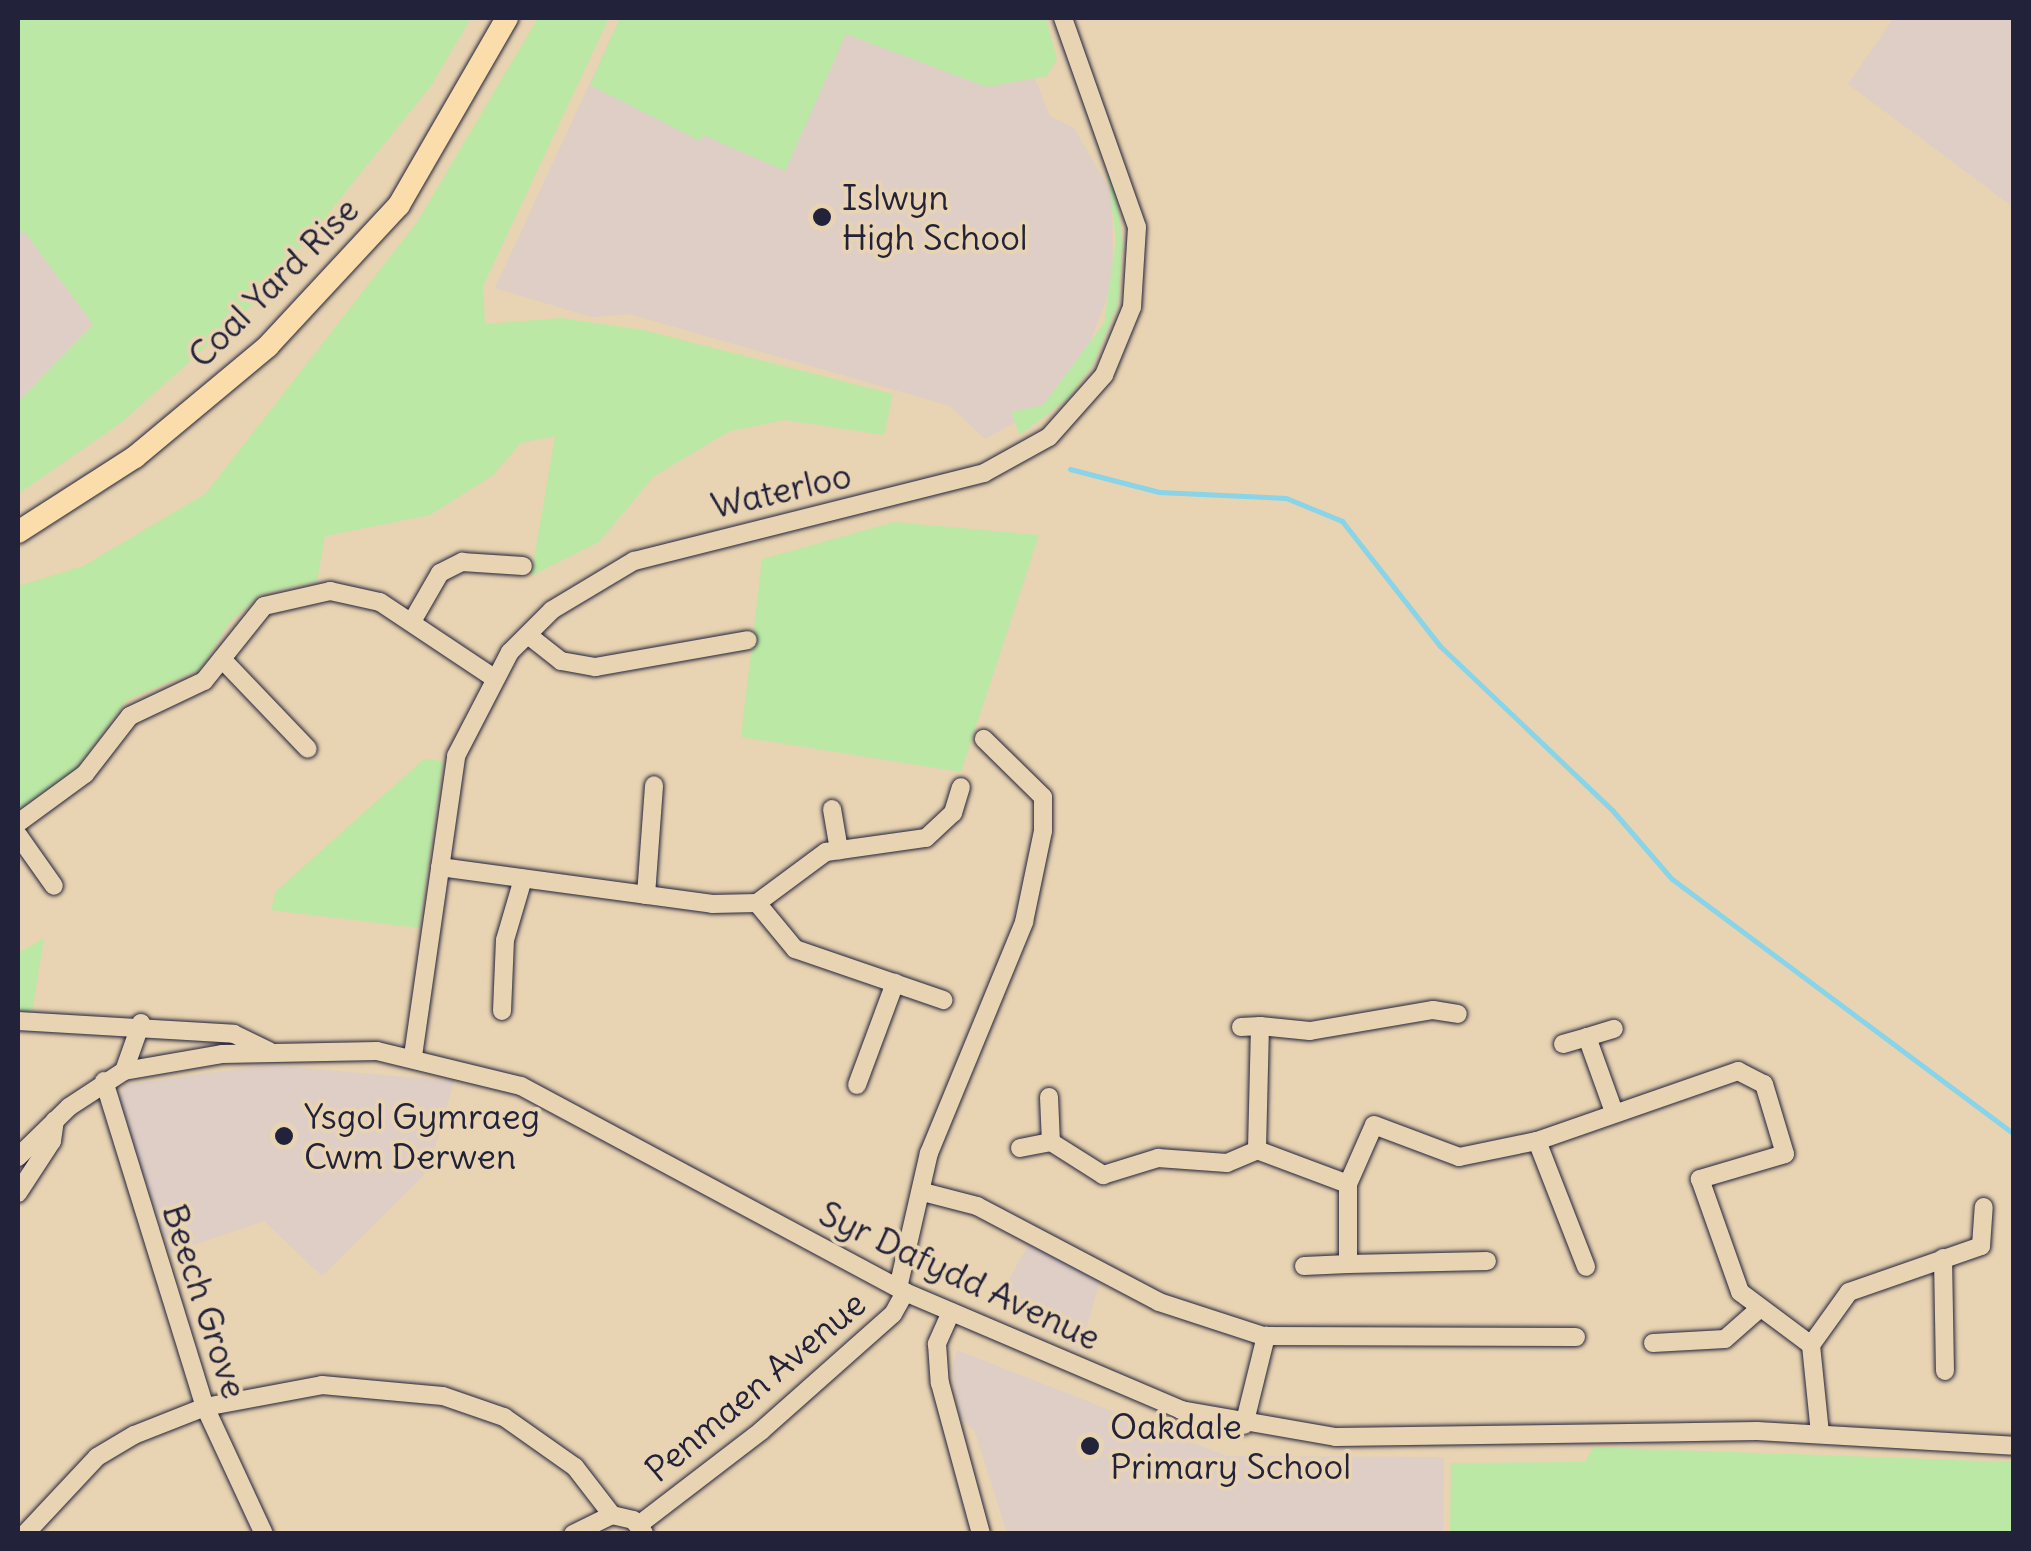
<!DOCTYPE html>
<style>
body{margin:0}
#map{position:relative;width:2031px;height:1551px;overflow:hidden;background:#e8d3b2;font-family:Delius,sans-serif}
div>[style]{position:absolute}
.built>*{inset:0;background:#decec6}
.green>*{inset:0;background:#bce8a6}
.stream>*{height:5px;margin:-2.5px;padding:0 2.5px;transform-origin:2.5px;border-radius:2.5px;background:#88d4e8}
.roads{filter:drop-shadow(0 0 2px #22223b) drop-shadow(0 0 2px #22223b)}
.minor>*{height:18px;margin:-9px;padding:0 9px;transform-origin:9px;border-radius:9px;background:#e8d3b2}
.major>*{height:22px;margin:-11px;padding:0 11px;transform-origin:11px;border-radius:11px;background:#faddab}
.dots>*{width:28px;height:28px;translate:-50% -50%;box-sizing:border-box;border:5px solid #e8d3b2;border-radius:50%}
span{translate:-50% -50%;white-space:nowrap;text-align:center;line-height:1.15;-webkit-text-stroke:8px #e8d3b2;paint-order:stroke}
.poi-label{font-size:35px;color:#22223b}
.left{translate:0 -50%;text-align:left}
.street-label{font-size:35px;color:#22223b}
.frame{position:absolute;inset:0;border:20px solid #22223b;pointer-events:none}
</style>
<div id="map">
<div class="built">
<div style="clip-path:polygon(620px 18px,1041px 18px,1044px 73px,1034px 77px,1037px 84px,1050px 116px,1074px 128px,1112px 194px,1113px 283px,1083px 360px,1043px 406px,985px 439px,950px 406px,629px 314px,592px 317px,495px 288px)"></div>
<div style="clip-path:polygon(1894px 18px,2013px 18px,2013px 207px,1848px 84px)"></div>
<div style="clip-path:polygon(24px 231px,93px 324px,18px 402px,18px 235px)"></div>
<div style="clip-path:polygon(268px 1065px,454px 1081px,428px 1171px,322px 1276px,264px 1221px,170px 1253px,119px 1102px,124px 1085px)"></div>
<div style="clip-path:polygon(1031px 1241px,1101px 1279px,1079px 1352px,996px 1301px)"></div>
<div style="clip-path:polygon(957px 1350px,1227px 1456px,1444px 1457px,1443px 1533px,1007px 1533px,975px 1432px,960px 1417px,952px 1369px)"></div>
</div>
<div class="green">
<div style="clip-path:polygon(18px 18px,471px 18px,431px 86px,259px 299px,122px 422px,18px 494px,18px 402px,93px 324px,24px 231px,18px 235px)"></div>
<div style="clip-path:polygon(538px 18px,609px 18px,483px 286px,485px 324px,561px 318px,643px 330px,893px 394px,884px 435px,785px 420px,730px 431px,654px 476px,599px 542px,531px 576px,555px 436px,521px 443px,493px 475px,430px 515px,325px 536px,317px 581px,261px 594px,230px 622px,200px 669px,127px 700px,75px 769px,18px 810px,18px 586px,83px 566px,205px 494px,417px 222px)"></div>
<div style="clip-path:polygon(620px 18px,1046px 18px,1057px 59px,1047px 76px,986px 87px,846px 34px,785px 171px,703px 135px,700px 141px,590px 85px)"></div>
<div style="clip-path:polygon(1107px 172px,1117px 199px,1123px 245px,1118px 305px,1093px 365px,1067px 399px,1020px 435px,1011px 412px,1043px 405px,1104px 323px,1116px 239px)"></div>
<div style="clip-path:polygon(894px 522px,1039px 535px,961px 772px,741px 737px,762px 559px)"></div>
<div style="clip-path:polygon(424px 759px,443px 761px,419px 928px,271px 910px,276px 891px)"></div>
<div style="clip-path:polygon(44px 938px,32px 1012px,18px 1012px,18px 953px)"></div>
<div style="clip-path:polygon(1593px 1447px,2013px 1462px,2013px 1533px,1450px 1533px,1451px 1463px,1585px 1462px)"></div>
</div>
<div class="stream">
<div style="left:1070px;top:469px;width:92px;rotate:14.5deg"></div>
<div style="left:1159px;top:492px;width:127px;rotate:2.7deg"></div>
<div style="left:1286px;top:498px;width:61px;rotate:22.3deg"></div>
<div style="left:1342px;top:521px;width:159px;rotate:51.9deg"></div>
<div style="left:1440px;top:646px;width:239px;rotate:43.6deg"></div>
<div style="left:1613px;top:811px;width:90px;rotate:49.1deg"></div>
<div style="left:1672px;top:879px;width:427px;rotate:36.7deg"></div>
</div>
<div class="roads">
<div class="minor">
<div style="left:414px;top:618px;width:52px;rotate:-60deg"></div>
<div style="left:440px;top:573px;width:25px;rotate:-27deg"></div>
<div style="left:462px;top:562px;width:61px;rotate:3.8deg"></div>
<div style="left:528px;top:635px;width:42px;rotate:38.2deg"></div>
<div style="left:561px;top:661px;width:35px;rotate:10deg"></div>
<div style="left:595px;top:667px;width:155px;rotate:-10deg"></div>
<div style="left:222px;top:659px;width:124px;rotate:46.3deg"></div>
<div style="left:832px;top:809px;width:42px;rotate:80.3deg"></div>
<div style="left:18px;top:823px;width:83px;rotate:-36.2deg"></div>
<div style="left:85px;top:774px;width:73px;rotate:-52.2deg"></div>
<div style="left:130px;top:716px;width:82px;rotate:-25.3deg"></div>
<div style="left:204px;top:681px;width:96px;rotate:-51.3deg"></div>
<div style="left:264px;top:606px;width:68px;rotate:-12.8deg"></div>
<div style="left:330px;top:591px;width:51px;rotate:12.4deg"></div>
<div style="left:380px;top:602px;width:133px;rotate:33.7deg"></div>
<div style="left:18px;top:835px;width:62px;rotate:54.8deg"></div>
<div style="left:440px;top:867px;width:275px;rotate:7.7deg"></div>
<div style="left:712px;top:904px;width:45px;rotate:-1.3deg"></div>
<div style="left:757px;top:903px;width:60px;rotate:50.4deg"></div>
<div style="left:795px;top:949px;width:157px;rotate:19deg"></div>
<div style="left:646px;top:895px;width:110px;rotate:-85.8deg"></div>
<div style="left:757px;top:903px;width:86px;rotate:-36.5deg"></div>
<div style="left:826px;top:852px;width:101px;rotate:-8deg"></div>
<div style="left:926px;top:838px;width:37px;rotate:-43deg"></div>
<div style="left:953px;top:813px;width:27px;rotate:-73deg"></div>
<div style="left:502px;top:1011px;width:71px;rotate:-87.6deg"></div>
<div style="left:505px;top:940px;width:64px;rotate:-73.6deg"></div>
<div style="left:18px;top:1021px;width:216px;rotate:3.4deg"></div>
<div style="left:234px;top:1034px;width:39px;rotate:26deg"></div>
<div style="left:1260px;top:1026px;width:50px;rotate:5.7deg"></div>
<div style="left:1310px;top:1031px;width:125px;rotate:-9.7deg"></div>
<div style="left:1433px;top:1010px;width:25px;rotate:9deg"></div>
<div style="left:1241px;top:1027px;width:19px;rotate:-3deg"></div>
<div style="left:1260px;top:1026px;width:124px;rotate:91.4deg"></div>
<div style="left:1587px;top:1037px;width:28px;rotate:-17deg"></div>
<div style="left:1563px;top:1044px;width:25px;rotate:-16deg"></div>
<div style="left:1587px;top:1037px;width:80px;rotate:70.2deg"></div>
<div style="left:413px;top:1056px;width:303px;rotate:-81.8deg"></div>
<div style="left:456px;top:756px;width:117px;rotate:-62.6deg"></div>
<div style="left:510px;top:652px;width:59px;rotate:-45deg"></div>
<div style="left:552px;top:610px;width:96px;rotate:-30.9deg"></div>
<div style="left:634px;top:561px;width:361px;rotate:-14.1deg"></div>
<div style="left:984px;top:473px;width:74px;rotate:-29deg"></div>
<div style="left:1049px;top:437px;width:83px;rotate:-48.4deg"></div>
<div style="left:1104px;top:375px;width:74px;rotate:-67.6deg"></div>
<div style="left:1132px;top:307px;width:80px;rotate:-86.4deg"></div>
<div style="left:1137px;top:227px;width:222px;rotate:-109.5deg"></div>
<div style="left:124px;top:1071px;width:51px;rotate:-70.5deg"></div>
<div style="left:104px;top:1081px;width:341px;rotate:72.8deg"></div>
<div style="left:205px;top:1407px;width:140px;rotate:65.1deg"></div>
<div style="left:857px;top:1085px;width:109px;rotate:-69.6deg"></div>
<div style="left:1049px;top:1097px;width:45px;rotate:87.5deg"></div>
<div style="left:1051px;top:1142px;width:62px;rotate:32.4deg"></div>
<div style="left:1103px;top:1175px;width:58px;rotate:-17.2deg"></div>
<div style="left:1158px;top:1158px;width:69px;rotate:4.1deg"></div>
<div style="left:1227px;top:1163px;width:33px;rotate:-23deg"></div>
<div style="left:1537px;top:1141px;width:135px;rotate:68.7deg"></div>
<div style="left:1020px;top:1148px;width:32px;rotate:-11deg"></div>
<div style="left:1257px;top:1150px;width:97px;rotate:20.5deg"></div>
<div style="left:1348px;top:1184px;width:64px;rotate:-66.2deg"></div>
<div style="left:1374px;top:1125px;width:91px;rotate:20.6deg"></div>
<div style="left:1459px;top:1157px;width:80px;rotate:-11.6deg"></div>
<div style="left:1537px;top:1141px;width:213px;rotate:-19.2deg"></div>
<div style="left:1738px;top:1071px;width:29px;rotate:27deg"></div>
<div style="left:1764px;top:1084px;width:73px;rotate:73.3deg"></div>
<div style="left:1785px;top:1154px;width:89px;rotate:163.6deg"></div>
<div style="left:1700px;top:1179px;width:120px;rotate:70.5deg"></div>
<div style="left:1740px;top:1292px;width:89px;rotate:36.7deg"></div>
<div style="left:1811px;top:1345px;width:89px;rotate:84.2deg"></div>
<div style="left:18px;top:1157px;width:71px;rotate:-44.4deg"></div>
<div style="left:69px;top:1107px;width:66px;rotate:-33.2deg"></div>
<div style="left:124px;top:1071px;width:99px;rotate:-9.8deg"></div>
<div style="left:222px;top:1054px;width:155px;rotate:-1.1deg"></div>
<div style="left:377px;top:1051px;width:148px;rotate:13.7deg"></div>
<div style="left:521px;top:1086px;width:436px;rotate:28.2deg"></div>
<div style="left:905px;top:1292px;width:300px;rotate:23.1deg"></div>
<div style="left:1181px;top:1410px;width:157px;rotate:9.9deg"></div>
<div style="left:1336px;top:1437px;width:421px;rotate:-0.8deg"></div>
<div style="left:1757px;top:1431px;width:257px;rotate:3.3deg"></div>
<div style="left:1348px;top:1184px;width:80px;rotate:90deg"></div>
<div style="left:1348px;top:1264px;width:139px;rotate:-1.2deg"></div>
<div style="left:923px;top:1192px;width:56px;rotate:14.5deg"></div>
<div style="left:977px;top:1206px;width:206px;rotate:27.8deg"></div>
<div style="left:1159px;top:1302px;width:109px;rotate:18.1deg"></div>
<div style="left:1263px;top:1336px;width:313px;rotate:0.2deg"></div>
<div style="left:18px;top:1193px;width:62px;rotate:-56.8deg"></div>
<div style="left:52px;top:1141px;width:21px;rotate:-82deg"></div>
<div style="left:1943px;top:1258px;width:113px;rotate:89deg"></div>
<div style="left:1304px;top:1266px;width:44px;rotate:-2.6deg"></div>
<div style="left:898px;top:1288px;width:139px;rotate:-77.1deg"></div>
<div style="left:929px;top:1153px;width:250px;rotate:-67.6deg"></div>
<div style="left:1024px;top:922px;width:93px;rotate:-78.2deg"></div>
<div style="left:1043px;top:831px;width:34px;rotate:-90deg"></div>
<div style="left:1043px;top:797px;width:83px;rotate:-135.5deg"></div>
<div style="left:951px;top:1312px;width:35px;rotate:114deg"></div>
<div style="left:937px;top:1344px;width:39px;rotate:86deg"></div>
<div style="left:940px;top:1383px;width:156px;rotate:74.8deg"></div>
<div style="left:1653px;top:1343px;width:72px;rotate:-3.2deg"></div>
<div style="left:1725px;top:1339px;width:45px;rotate:-41.4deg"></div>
<div style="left:1811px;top:1345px;width:65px;rotate:-54.4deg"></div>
<div style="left:1849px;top:1292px;width:140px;rotate:-19.2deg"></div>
<div style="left:1981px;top:1246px;width:39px;rotate:-86deg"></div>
<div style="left:1244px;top:1425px;width:92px;rotate:-76.1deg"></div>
<div style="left:640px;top:1524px;width:153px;rotate:-37.5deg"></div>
<div style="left:761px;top:1431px;width:176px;rotate:-41.6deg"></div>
<div style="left:893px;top:1314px;width:25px;rotate:-61deg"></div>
<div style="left:25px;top:1534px;width:105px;rotate:-46.9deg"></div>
<div style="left:97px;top:1457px;width:43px;rotate:-30.7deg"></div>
<div style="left:134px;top:1435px;width:76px;rotate:-21.5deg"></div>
<div style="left:205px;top:1407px;width:119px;rotate:-10.6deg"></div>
<div style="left:322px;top:1385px;width:121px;rotate:5.2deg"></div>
<div style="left:443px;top:1396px;width:65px;rotate:19deg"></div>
<div style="left:504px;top:1417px;width:87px;rotate:35.2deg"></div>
<div style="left:575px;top:1467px;width:61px;rotate:52.4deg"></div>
<div style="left:573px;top:1534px;width:43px;rotate:-26deg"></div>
<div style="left:612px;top:1515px;width:22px;rotate:13deg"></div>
<div style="left:633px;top:1520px;width:17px;rotate:50deg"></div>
</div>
<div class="major">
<div style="left:18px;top:532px;width:139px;rotate:-32.7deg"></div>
<div style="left:135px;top:457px;width:173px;rotate:-39.8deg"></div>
<div style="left:268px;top:346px;width:192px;rotate:-47.1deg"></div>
<div style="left:399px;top:205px;width:216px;rotate:-60deg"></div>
</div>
</div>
<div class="dots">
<div style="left:822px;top:217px;background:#22223b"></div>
<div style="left:284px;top:1136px;background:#22223b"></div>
<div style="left:1090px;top:1446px;background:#22223b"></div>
</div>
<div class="poi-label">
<span class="left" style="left:842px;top:217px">Islwyn<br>High School</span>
<span class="left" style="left:304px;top:1136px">Ysgol Gymraeg<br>Cwm Derwen</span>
<span class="left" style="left:1110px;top:1446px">Oakdale<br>Primary School</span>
</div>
<div class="street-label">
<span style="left:273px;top:282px;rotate:-45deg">Coal Yard Rise</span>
<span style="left:781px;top:490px;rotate:-13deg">Waterloo</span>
<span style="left:960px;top:1275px;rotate:25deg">Syr Dafydd Avenue</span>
<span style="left:205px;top:1301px;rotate:72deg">Beech Grove</span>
<span style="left:755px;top:1386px;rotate:-40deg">Penmaen Avenue</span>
</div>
<div class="frame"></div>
</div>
